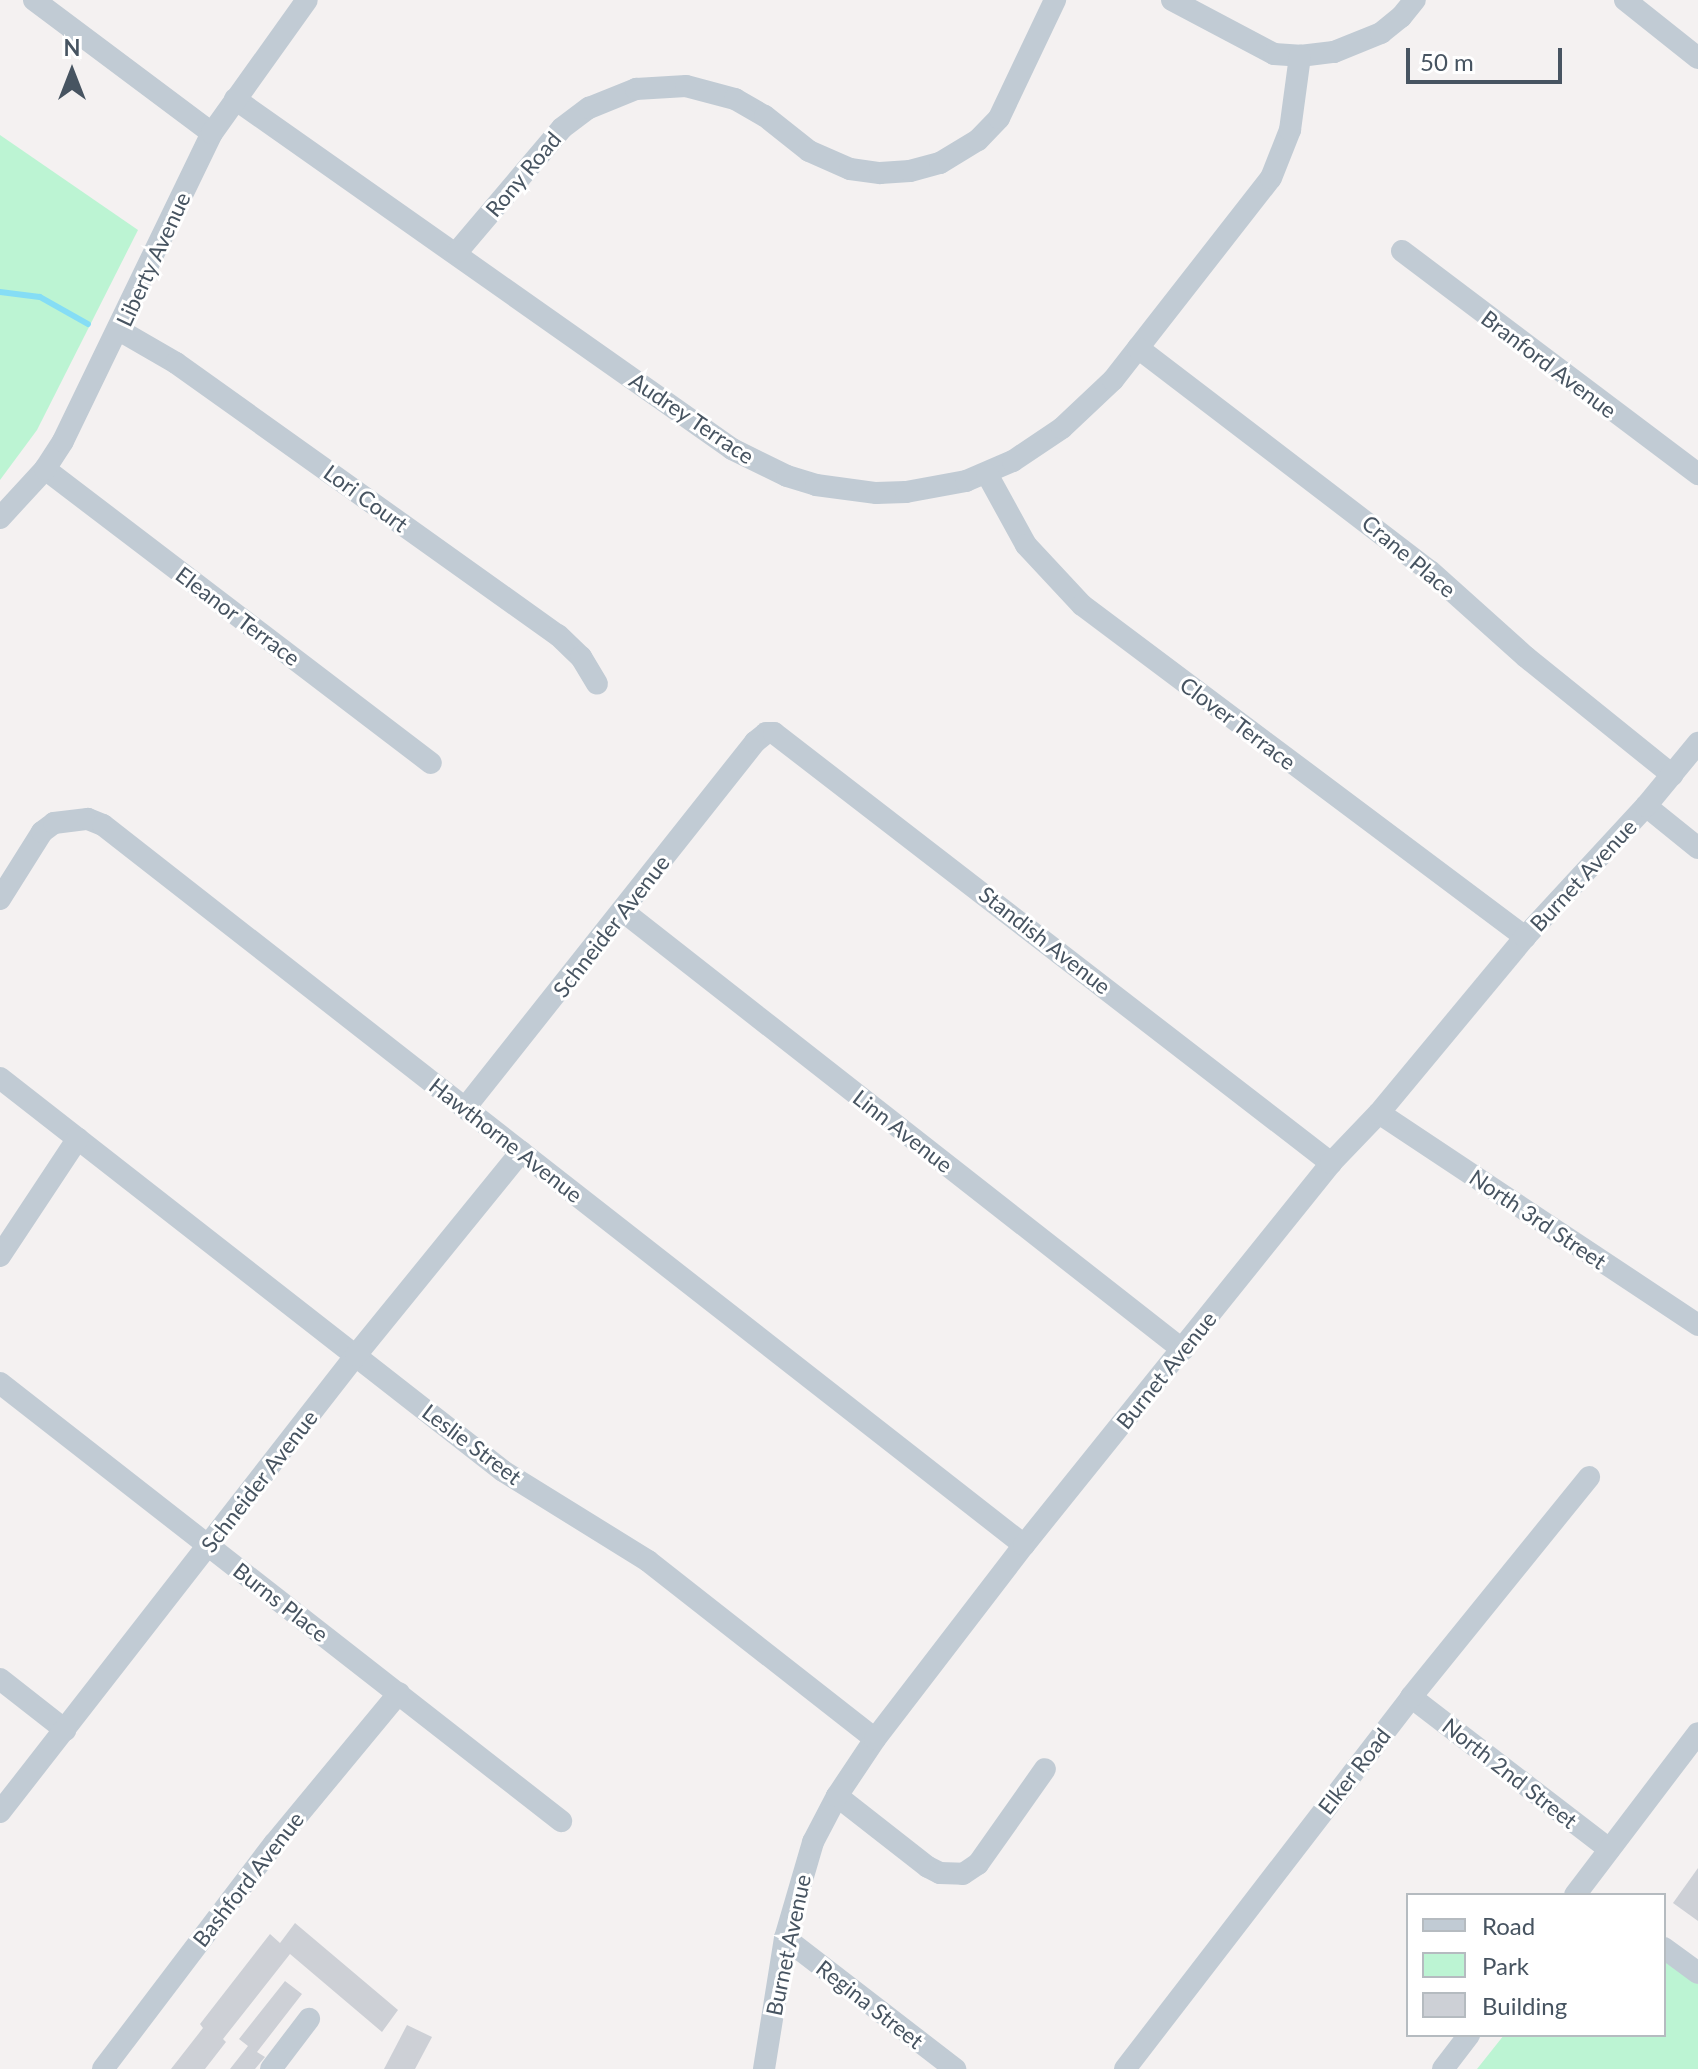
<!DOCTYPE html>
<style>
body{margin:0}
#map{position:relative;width:1698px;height:2069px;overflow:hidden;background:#f4f1f1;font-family:Lato,sans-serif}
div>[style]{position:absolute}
.green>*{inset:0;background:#bcf4d3}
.stream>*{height:6px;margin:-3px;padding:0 3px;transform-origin:3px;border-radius:3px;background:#85ddf5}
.building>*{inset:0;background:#cdd0d6}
.minor>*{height:22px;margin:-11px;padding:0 11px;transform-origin:11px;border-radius:11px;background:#c1cbd4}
span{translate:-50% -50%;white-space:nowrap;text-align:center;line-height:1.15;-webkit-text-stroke:6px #fff;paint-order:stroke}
.street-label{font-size:22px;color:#475461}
.legend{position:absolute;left:1406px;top:1893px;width:260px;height:144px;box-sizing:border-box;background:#fff;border:2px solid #b5bbc0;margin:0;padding:10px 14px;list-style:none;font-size:24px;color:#475461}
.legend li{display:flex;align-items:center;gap:16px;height:40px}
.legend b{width:40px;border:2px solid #b5bbc0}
.north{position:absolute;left:32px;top:32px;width:80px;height:80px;-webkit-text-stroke:6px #fff;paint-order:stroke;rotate:0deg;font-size:22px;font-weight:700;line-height:32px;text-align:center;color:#475461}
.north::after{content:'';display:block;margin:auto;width:28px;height:36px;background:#475461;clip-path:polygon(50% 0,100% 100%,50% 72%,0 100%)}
.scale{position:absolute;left:1406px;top:48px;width:156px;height:36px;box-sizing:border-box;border:4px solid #475461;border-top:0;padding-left:10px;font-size:24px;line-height:28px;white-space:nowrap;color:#475461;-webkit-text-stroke:6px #fff;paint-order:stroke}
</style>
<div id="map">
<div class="green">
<div style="clip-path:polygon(0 135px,138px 230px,37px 430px,0 480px)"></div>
<div style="clip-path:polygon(1664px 1961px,1698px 1984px,1698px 2069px,1477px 2069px,1504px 2035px,1664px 2035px)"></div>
</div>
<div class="stream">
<div style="left:0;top:292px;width:40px;rotate:7.1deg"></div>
<div style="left:40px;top:297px;width:55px;rotate:29.4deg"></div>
</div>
<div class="building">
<div style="clip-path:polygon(1698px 1868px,1698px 1921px,1673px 1903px)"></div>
<div style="clip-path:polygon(295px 1923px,398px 2010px,382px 2032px,290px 1954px,223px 2039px,226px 2042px,205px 2069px,171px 2069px,203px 2028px,200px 2024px,270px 1934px,280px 1943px)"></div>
<div style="clip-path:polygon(285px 1981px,302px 1994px,257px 2052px,265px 2057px,255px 2069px,230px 2069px,248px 2046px,239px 2039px)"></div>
<div style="clip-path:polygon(407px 2025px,432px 2037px,415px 2069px,384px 2069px)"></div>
</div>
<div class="minor">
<div style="left:34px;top:0;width:222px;rotate:36.8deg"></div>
<div style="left:1172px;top:0;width:115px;rotate:27.9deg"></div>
<div style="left:1274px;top:54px;width:26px;rotate:4deg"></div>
<div style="left:1300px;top:56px;width:34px;rotate:-7deg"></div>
<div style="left:1334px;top:52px;width:51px;rotate:-22deg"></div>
<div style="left:1381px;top:33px;width:26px;rotate:-39deg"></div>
<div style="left:1401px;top:17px;width:22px;rotate:-51deg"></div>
<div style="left:1625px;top:0;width:93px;rotate:38.5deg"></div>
<div style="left:235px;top:99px;width:608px;rotate:35.15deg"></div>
<div style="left:732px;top:449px;width:61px;rotate:26.1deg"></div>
<div style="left:787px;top:476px;width:30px;rotate:17deg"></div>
<div style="left:816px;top:485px;width:61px;rotate:7.6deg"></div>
<div style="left:876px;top:493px;width:30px;rotate:-2deg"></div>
<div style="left:906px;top:492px;width:61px;rotate:-10.4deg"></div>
<div style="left:966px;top:481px;width:51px;rotate:-23.1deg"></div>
<div style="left:1013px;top:461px;width:59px;rotate:-34deg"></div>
<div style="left:1062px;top:428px;width:70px;rotate:-43.3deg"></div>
<div style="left:1113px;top:380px;width:256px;rotate:-52deg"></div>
<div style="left:1271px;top:178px;width:52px;rotate:-68.4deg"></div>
<div style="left:1290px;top:130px;width:75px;rotate:-82.3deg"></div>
<div style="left:1402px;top:251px;width:371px;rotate:37deg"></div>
<div style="left:457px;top:252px;width:162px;rotate:-49.7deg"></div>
<div style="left:562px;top:128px;width:34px;rotate:-37deg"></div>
<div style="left:589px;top:108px;width:51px;rotate:-22deg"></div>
<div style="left:636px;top:89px;width:50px;rotate:-3.4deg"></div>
<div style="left:686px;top:86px;width:51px;rotate:14.9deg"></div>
<div style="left:735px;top:99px;width:34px;rotate:30deg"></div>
<div style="left:765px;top:116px;width:56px;rotate:38.5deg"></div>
<div style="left:809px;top:151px;width:45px;rotate:23.7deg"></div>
<div style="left:850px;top:169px;width:30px;rotate:8deg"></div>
<div style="left:880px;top:173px;width:30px;rotate:-4deg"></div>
<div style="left:910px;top:171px;width:31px;rotate:-15deg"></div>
<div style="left:940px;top:163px;width:44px;rotate:-31.2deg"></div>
<div style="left:978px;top:140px;width:30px;rotate:-46deg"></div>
<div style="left:999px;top:118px;width:131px;rotate:-64.6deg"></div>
<div style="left:119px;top:330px;width:66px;rotate:30.1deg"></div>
<div style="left:176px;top:363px;width:469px;rotate:35.5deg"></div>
<div style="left:558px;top:635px;width:32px;rotate:44deg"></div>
<div style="left:581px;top:657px;width:31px;rotate:59deg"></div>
<div style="left:1138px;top:348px;width:367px;rotate:37.4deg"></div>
<div style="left:1430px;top:571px;width:129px;rotate:41.9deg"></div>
<div style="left:1526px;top:657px;width:188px;rotate:38.9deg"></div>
<div style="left:45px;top:469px;width:485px;rotate:37.3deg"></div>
<div style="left:987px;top:474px;width:81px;rotate:61.2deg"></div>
<div style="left:1026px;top:545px;width:82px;rotate:47deg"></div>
<div style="left:1082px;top:605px;width:554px;rotate:36.85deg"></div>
<div style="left:0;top:518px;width:67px;rotate:-47.4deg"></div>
<div style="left:45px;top:469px;width:33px;rotate:-57deg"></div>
<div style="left:63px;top:441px;width:342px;rotate:-64.2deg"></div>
<div style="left:212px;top:133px;width:163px;rotate:-54.5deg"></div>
<div style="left:1646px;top:806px;width:67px;rotate:38.9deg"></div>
<div style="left:0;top:899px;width:79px;rotate:-57.9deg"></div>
<div style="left:42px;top:832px;width:15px;rotate:-37deg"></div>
<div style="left:54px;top:823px;width:34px;rotate:-7deg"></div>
<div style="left:88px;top:819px;width:16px;rotate:22deg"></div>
<div style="left:103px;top:825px;width:1169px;rotate:38.02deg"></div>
<div style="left:624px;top:912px;width:710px;rotate:38.08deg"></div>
<div style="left:0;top:1078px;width:638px;rotate:38deg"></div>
<div style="left:503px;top:1471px;width:171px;rotate:31.8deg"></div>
<div style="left:648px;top:1561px;width:288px;rotate:38.1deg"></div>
<div style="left:465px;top:1108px;width:467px;rotate:-51.6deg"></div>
<div style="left:755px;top:742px;width:14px;rotate:-39deg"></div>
<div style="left:766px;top:733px;width:8px"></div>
<div style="left:774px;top:733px;width:704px;rotate:37.67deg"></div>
<div style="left:1379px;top:1113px;width:383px;rotate:33.6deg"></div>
<div style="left:0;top:1256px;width:141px;rotate:-56.5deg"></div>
<div style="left:0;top:1383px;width:712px;rotate:37.98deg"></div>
<div style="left:0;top:1679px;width:83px;rotate:38.1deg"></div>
<div style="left:1411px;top:1697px;width:250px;rotate:37.5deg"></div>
<div style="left:837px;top:1796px;width:115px;rotate:38deg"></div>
<div style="left:928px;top:1867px;width:13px;rotate:27deg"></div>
<div style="left:940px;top:1873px;width:23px;rotate:2deg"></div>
<div style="left:963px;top:1874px;width:18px;rotate:-34deg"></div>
<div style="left:978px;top:1864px;width:116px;rotate:-54.8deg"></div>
<div style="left:0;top:1812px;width:579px;rotate:-52.08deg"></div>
<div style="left:356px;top:1355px;width:262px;rotate:-50.9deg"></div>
<div style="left:1575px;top:1895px;width:203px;rotate:-52.8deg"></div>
<div style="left:785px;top:1938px;width:215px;rotate:37.6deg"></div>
<div style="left:1664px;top:1948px;width:42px;rotate:36.3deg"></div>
<div style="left:103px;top:2069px;width:283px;rotate:-52.8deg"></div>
<div style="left:274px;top:1844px;width:196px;rotate:-50.4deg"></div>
<div style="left:271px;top:2069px;width:63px;rotate:-52.8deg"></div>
<div style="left:764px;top:2069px;width:133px;rotate:-80.9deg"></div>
<div style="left:785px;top:1938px;width:100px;rotate:-73.7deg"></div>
<div style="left:813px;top:1842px;width:52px;rotate:-62.4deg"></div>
<div style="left:837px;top:1796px;width:69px;rotate:-56.3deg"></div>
<div style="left:875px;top:1739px;width:245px;rotate:-52.5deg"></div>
<div style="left:1024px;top:1545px;width:490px;rotate:-51.2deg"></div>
<div style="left:1331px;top:1163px;width:69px;rotate:-46.2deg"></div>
<div style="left:1379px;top:1113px;width:229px;rotate:-50.3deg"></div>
<div style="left:1525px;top:937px;width:178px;rotate:-47.3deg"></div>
<div style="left:1646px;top:806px;width:82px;rotate:-50.5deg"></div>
<div style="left:1125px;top:2069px;width:469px;rotate:-52.4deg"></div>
<div style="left:1411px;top:1697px;width:283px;rotate:-51deg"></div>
<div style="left:1443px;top:2069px;width:43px;rotate:-52.6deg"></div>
</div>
<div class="street-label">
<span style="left:523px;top:174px;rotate:-50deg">Rony Road</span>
<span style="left:153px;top:259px;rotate:-65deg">Liberty Avenue</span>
<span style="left:1549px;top:364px;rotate:37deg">Branford Avenue</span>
<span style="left:692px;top:418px;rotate:34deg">Audrey Terrace</span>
<span style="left:366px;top:498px;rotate:36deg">Lori Court</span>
<span style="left:1409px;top:556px;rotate:40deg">Crane Place</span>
<span style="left:238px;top:616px;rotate:37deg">Eleanor Terrace</span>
<span style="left:1238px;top:723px;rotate:37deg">Clover Terrace</span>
<span style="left:1583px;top:875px;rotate:-47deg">Burnet Avenue</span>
<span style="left:611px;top:926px;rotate:-52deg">Schneider Avenue</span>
<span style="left:1045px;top:940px;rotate:38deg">Standish Avenue</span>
<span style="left:903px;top:1131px;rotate:38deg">Linn Avenue</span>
<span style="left:506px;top:1140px;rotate:38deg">Hawthorne Avenue</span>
<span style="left:1538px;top:1219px;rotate:34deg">North 3rd Street</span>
<span style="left:1166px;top:1370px;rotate:-51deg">Burnet Avenue</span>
<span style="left:472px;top:1444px;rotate:37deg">Leslie Street</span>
<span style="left:259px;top:1481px;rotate:-52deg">Schneider Avenue</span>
<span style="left:281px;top:1602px;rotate:38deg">Burns Place</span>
<span style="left:1354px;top:1771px;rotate:-52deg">Elker Road</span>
<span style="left:1510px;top:1773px;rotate:38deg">North 2nd Street</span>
<span style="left:248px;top:1879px;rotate:-52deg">Bashford Avenue</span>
<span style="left:788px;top:1945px;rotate:-78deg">Burnet Avenue</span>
<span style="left:870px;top:2004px;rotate:38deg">Regina Street</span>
</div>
<ul class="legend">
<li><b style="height:10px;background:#c1cbd4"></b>Road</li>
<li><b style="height:22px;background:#bcf4d3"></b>Park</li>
<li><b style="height:22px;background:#cdd0d6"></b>Building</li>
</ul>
<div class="north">N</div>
<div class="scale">50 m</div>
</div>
